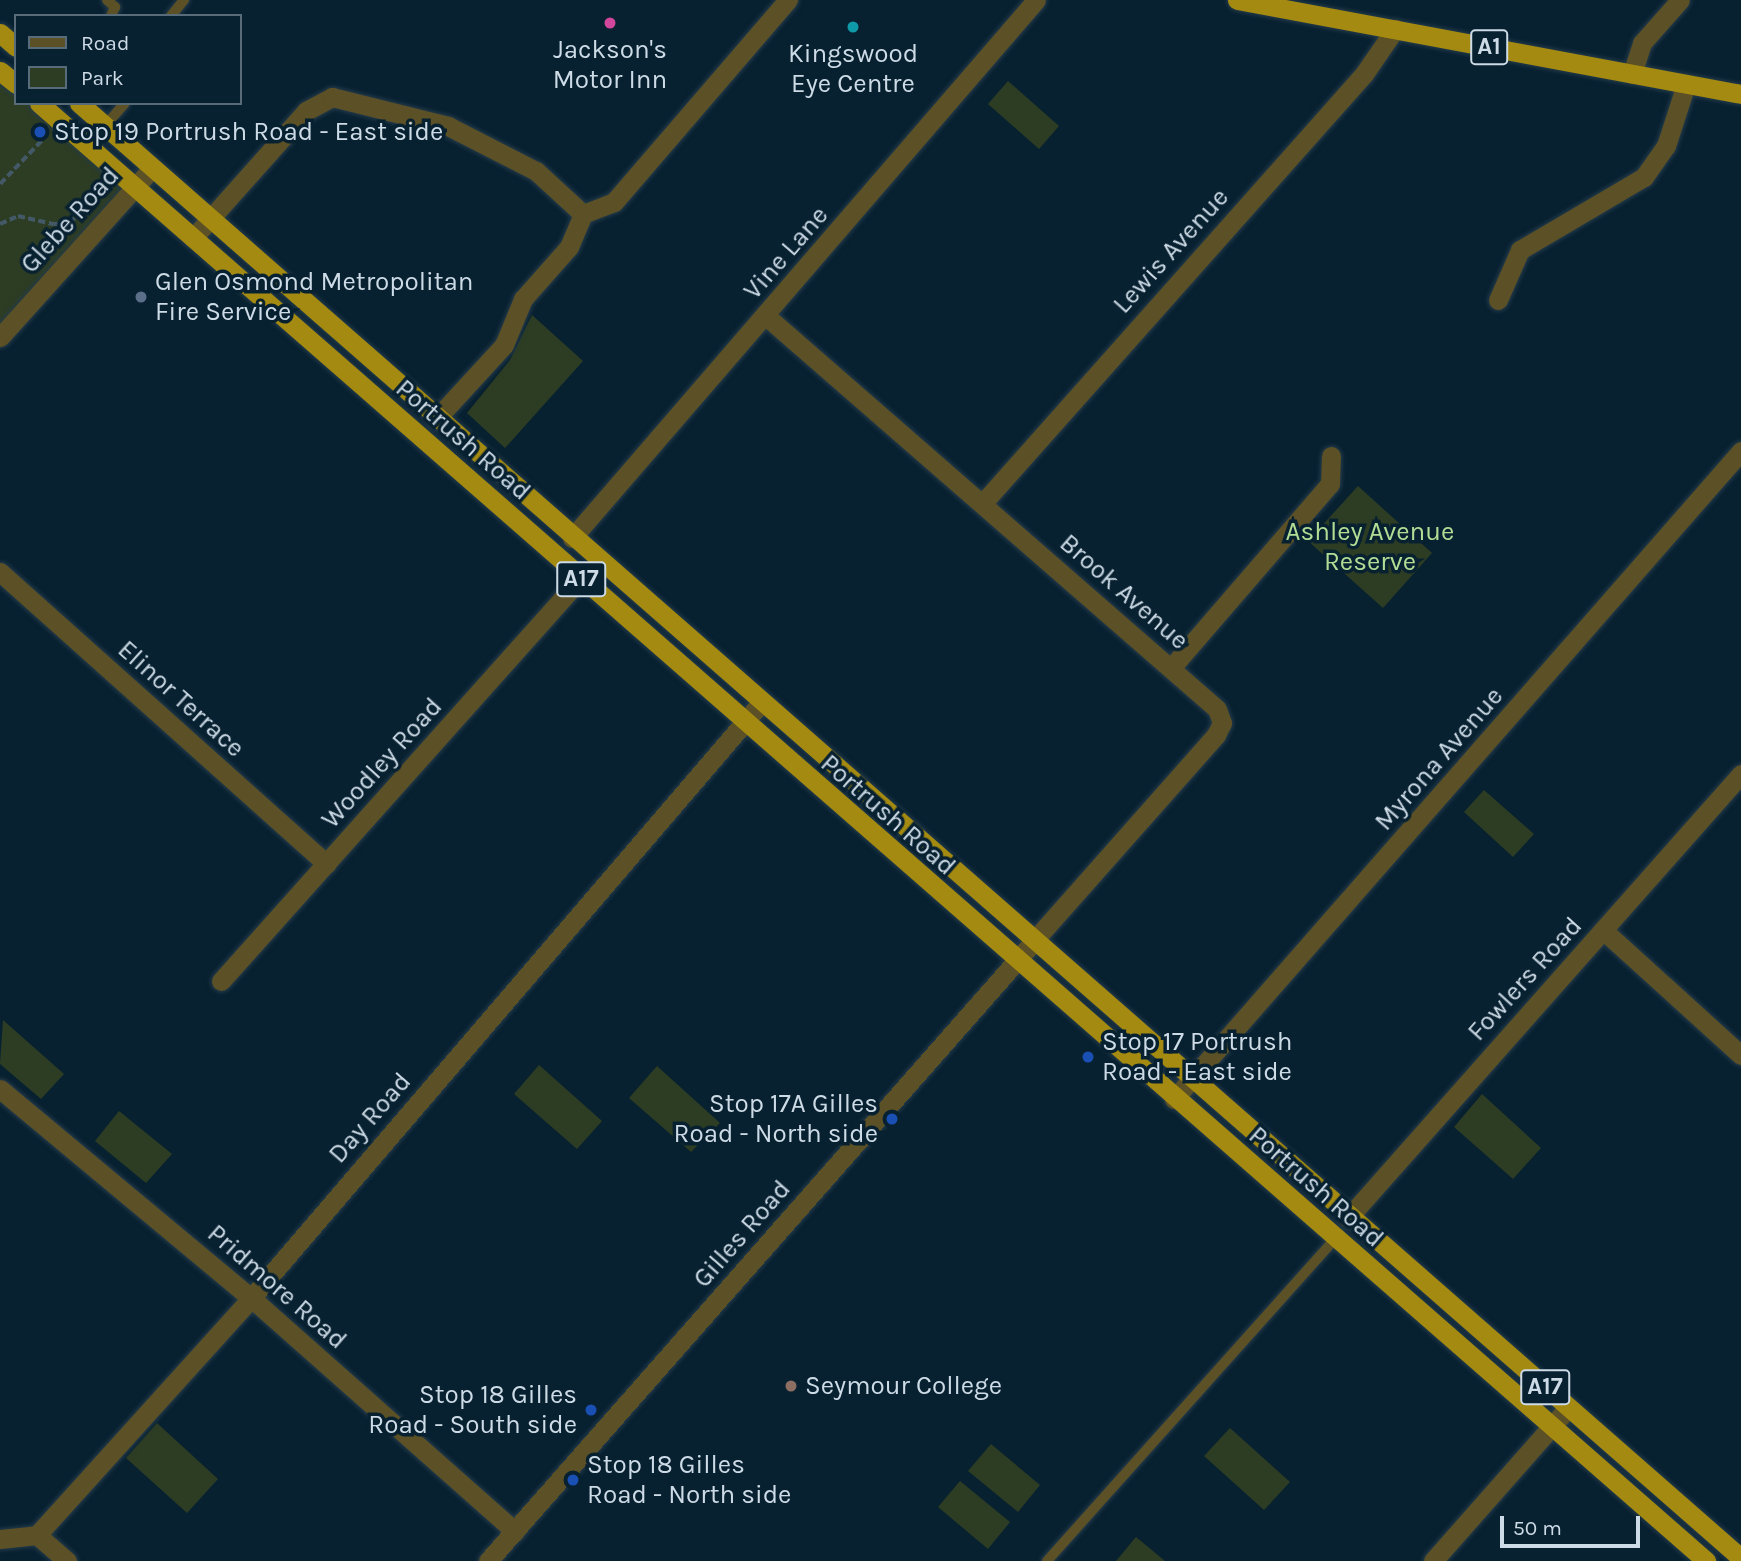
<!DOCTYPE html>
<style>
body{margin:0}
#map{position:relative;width:1741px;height:1561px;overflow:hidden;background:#082131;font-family:Karla,sans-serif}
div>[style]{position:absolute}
.green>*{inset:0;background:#2d3d23}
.path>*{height:3.5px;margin-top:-1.75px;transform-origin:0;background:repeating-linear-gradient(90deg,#435967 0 7px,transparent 0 10.5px)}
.roads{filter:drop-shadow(0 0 2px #243b4a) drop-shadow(0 0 2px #243b4a)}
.service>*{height:10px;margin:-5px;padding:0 5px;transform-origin:5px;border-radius:5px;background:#5b5026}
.minor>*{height:19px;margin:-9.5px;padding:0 9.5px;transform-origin:9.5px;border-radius:9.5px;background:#5b5026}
.tertiary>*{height:19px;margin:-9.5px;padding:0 9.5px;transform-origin:9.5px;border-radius:9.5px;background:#5b5026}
.trunk>*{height:19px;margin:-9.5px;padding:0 9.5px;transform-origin:9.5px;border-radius:9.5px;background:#a48a10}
.dots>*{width:19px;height:19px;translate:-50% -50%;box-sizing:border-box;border:4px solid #082131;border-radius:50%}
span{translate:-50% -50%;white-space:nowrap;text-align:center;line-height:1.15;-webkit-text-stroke:7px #082131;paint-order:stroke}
.shield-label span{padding:2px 5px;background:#082131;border:2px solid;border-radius:5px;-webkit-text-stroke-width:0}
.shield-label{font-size:24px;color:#cddbe6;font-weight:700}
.poi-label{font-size:26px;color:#cddbe6}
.left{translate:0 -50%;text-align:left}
.right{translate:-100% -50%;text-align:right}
.street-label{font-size:26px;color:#cddbe6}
.park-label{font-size:26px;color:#b1dd95}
.legend{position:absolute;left:14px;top:14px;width:228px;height:91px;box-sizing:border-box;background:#082131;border:2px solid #576b79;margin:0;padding:9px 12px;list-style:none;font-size:21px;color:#cddbe6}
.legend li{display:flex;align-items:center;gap:14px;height:35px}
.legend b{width:35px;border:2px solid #576b79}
.scale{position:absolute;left:1500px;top:1516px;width:140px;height:32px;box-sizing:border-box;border:4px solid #cddbe6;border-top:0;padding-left:9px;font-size:21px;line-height:24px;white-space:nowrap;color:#cddbe6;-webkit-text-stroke:5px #082131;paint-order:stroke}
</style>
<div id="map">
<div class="green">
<div style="clip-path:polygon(0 71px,16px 84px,16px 103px,39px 103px,135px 187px,0 337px)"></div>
<div style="clip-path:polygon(1008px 81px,1059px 126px,1039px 149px,988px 104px)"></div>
<div style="clip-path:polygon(532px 315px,583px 361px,505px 448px,467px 413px,510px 360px)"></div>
<div style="clip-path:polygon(1358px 486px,1432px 553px,1383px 608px,1308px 541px)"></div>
<div style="clip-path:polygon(1484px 790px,1534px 834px,1513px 857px,1464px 812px)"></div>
<div style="clip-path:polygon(3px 1020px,64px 1074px,41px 1099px,0 1064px)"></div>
<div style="clip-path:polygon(539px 1065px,602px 1121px,577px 1149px,514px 1094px)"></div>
<div style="clip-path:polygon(657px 1066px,720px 1123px,691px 1152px,629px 1098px)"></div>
<div style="clip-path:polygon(1482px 1094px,1541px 1148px,1513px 1179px,1454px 1127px)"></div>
<div style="clip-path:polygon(119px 1111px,172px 1154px,146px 1183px,95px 1141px)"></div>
<div style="clip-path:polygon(157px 1423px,218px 1479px,187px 1513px,126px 1458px)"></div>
<div style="clip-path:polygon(1230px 1428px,1290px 1482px,1264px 1510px,1204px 1456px)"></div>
<div style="clip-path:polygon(991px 1444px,1040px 1485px,1018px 1512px,968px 1471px)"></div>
<div style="clip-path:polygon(960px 1481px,1010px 1522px,988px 1549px,938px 1507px)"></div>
<div style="clip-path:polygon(1136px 1537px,1165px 1561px,1116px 1561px)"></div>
</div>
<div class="path">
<div style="left:0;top:184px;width:65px;rotate:-46.2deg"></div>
<div style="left:0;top:224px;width:20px;rotate:-24deg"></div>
<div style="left:18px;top:216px;width:37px;rotate:13deg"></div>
<div style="left:54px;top:224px;width:15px;rotate:-4deg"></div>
<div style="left:69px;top:223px;width:18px;rotate:-43deg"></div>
<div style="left:82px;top:211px;width:6px;rotate:51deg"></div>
</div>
<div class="roads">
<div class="service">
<div style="left:107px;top:0;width:11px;rotate:41deg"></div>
<div style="left:115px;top:7px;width:10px;rotate:114deg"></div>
<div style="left:171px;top:16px;width:21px;rotate:-51deg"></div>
<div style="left:105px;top:126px;width:30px;rotate:-49deg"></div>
<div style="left:1047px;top:1561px;width:432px;rotate:-48.2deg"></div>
</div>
<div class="minor">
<div style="left:1632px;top:74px;width:33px;rotate:-72deg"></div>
<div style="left:1642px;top:43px;width:57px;rotate:-48.5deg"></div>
<div style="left:193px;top:238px;width:170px;rotate:-48.3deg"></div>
<div style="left:306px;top:111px;width:30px;rotate:-28deg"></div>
<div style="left:332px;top:97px;width:120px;rotate:14deg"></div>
<div style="left:448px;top:126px;width:99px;rotate:27.1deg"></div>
<div style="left:536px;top:171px;width:64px;rotate:42.5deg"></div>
<div style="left:1498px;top:300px;width:55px;rotate:-66.3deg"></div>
<div style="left:1520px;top:250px;width:144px;rotate:-30.5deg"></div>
<div style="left:1644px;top:177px;width:38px;rotate:-55deg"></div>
<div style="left:1666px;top:146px;width:65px;rotate:-72.1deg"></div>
<div style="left:766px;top:316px;width:598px;rotate:41.07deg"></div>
<div style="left:1217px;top:709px;width:15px;rotate:70deg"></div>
<div style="left:1222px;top:723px;width:13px;rotate:117deg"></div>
<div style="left:1216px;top:735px;width:275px;rotate:131.5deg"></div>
<div style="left:0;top:337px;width:227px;rotate:-48deg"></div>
<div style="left:436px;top:419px;width:100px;rotate:-47.4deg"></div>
<div style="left:504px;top:345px;width:50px;rotate:-67.6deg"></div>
<div style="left:523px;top:299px;width:69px;rotate:-48.5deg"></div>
<div style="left:569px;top:247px;width:36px;rotate:-67deg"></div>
<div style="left:583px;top:214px;width:33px;rotate:-21deg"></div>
<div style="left:614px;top:202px;width:267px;rotate:-49.3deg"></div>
<div style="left:982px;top:504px;width:575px;rotate:-48.38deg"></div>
<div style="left:1364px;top:74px;width:55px;rotate:-55.4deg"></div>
<div style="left:572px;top:538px;width:710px;rotate:-49.22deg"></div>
<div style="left:0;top:572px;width:438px;rotate:41.8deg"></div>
<div style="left:1171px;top:668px;width:243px;rotate:-49.2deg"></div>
<div style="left:1330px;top:484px;width:28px;rotate:-88deg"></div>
<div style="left:1603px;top:930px;width:186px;rotate:42.2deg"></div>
<div style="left:221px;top:981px;width:540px;rotate:-48.23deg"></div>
<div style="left:0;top:1089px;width:336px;rotate:39.8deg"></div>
<div style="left:258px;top:1304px;width:343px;rotate:41.5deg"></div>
<div style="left:1174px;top:1099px;width:861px;rotate:-48.81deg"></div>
<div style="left:1348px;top:1218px;width:593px;rotate:-48.49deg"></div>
<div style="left:37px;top:1535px;width:40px;rotate:41deg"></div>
<div style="left:0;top:1539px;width:37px;rotate:-6deg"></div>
<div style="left:37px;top:1535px;width:319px;rotate:-47.9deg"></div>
<div style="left:251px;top:1298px;width:784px;rotate:-49.4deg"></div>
<div style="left:1433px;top:1561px;width:204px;rotate:-48.6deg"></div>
</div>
<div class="tertiary">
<div style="left:488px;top:1561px;width:826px;rotate:-48.63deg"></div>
</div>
<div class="trunk">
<div style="left:1237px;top:0;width:513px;rotate:10.56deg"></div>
<div style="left:0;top:33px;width:21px;rotate:41deg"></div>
<div style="left:0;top:71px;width:21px;rotate:39deg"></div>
<div style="left:39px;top:103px;width:2215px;rotate:41.17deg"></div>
<div style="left:79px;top:103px;width:2209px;rotate:41.2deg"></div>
</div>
</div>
<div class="dots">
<div style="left:610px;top:23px;background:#d1479c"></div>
<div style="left:853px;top:27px;background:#0f9aa8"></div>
<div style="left:40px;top:132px;background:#1a4fb4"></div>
<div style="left:141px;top:297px;background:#5c6f8a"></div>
<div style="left:1088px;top:1057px;background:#1a4fb4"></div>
<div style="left:892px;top:1119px;background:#1a4fb4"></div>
<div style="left:791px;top:1386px;background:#8d6e63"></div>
<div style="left:591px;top:1410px;background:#1a4fb4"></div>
<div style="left:573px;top:1480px;background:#1a4fb4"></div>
</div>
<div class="shield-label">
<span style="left:1489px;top:47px">A1</span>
<span style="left:581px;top:579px">A17</span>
<span style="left:1545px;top:1387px">A17</span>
</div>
<div class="poi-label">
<span style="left:610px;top:65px">Jackson's<br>Motor Inn</span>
<span style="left:853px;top:69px">Kingswood<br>Eye Centre</span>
<span class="left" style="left:54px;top:132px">Stop 19 Portrush Road - East side</span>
<span class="left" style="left:155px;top:297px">Glen Osmond Metropolitan<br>Fire Service</span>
<span class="left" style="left:1102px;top:1057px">Stop 17 Portrush<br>Road - East side</span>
<span class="right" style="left:878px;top:1119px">Stop 17A Gilles<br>Road - North side</span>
<span class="left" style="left:805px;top:1386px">Seymour College</span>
<span class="right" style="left:577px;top:1410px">Stop 18 Gilles<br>Road - South side</span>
<span class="left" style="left:587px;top:1480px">Stop 18 Gilles<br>Road - North side</span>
</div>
<div class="street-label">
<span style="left:70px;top:220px;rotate:-48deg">Glebe Road</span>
<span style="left:1171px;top:251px;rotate:-48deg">Lewis Avenue</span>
<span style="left:786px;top:253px;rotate:-49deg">Vine Lane</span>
<span style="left:463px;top:440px;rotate:41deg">Portrush Road</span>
<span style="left:1124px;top:592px;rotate:41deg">Brook Avenue</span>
<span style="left:181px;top:699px;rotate:42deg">Elinor Terrace</span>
<span style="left:1439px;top:759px;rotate:-49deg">Myrona Avenue</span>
<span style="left:382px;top:763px;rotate:-48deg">Woodley Road</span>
<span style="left:888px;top:815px;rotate:41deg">Portrush Road</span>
<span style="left:1525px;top:979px;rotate:-48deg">Fowlers Road</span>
<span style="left:370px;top:1118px;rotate:-49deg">Day Road</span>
<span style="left:1316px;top:1187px;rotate:41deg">Portrush Road</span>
<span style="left:742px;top:1234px;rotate:-49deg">Gilles Road</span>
<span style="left:277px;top:1287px;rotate:41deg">Pridmore Road</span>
</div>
<div class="park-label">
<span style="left:1370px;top:547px">Ashley Avenue<br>Reserve</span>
</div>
<ul class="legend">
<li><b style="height:9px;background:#5b5026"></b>Road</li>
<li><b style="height:19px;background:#2d3d23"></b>Park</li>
</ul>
<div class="scale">50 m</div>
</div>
